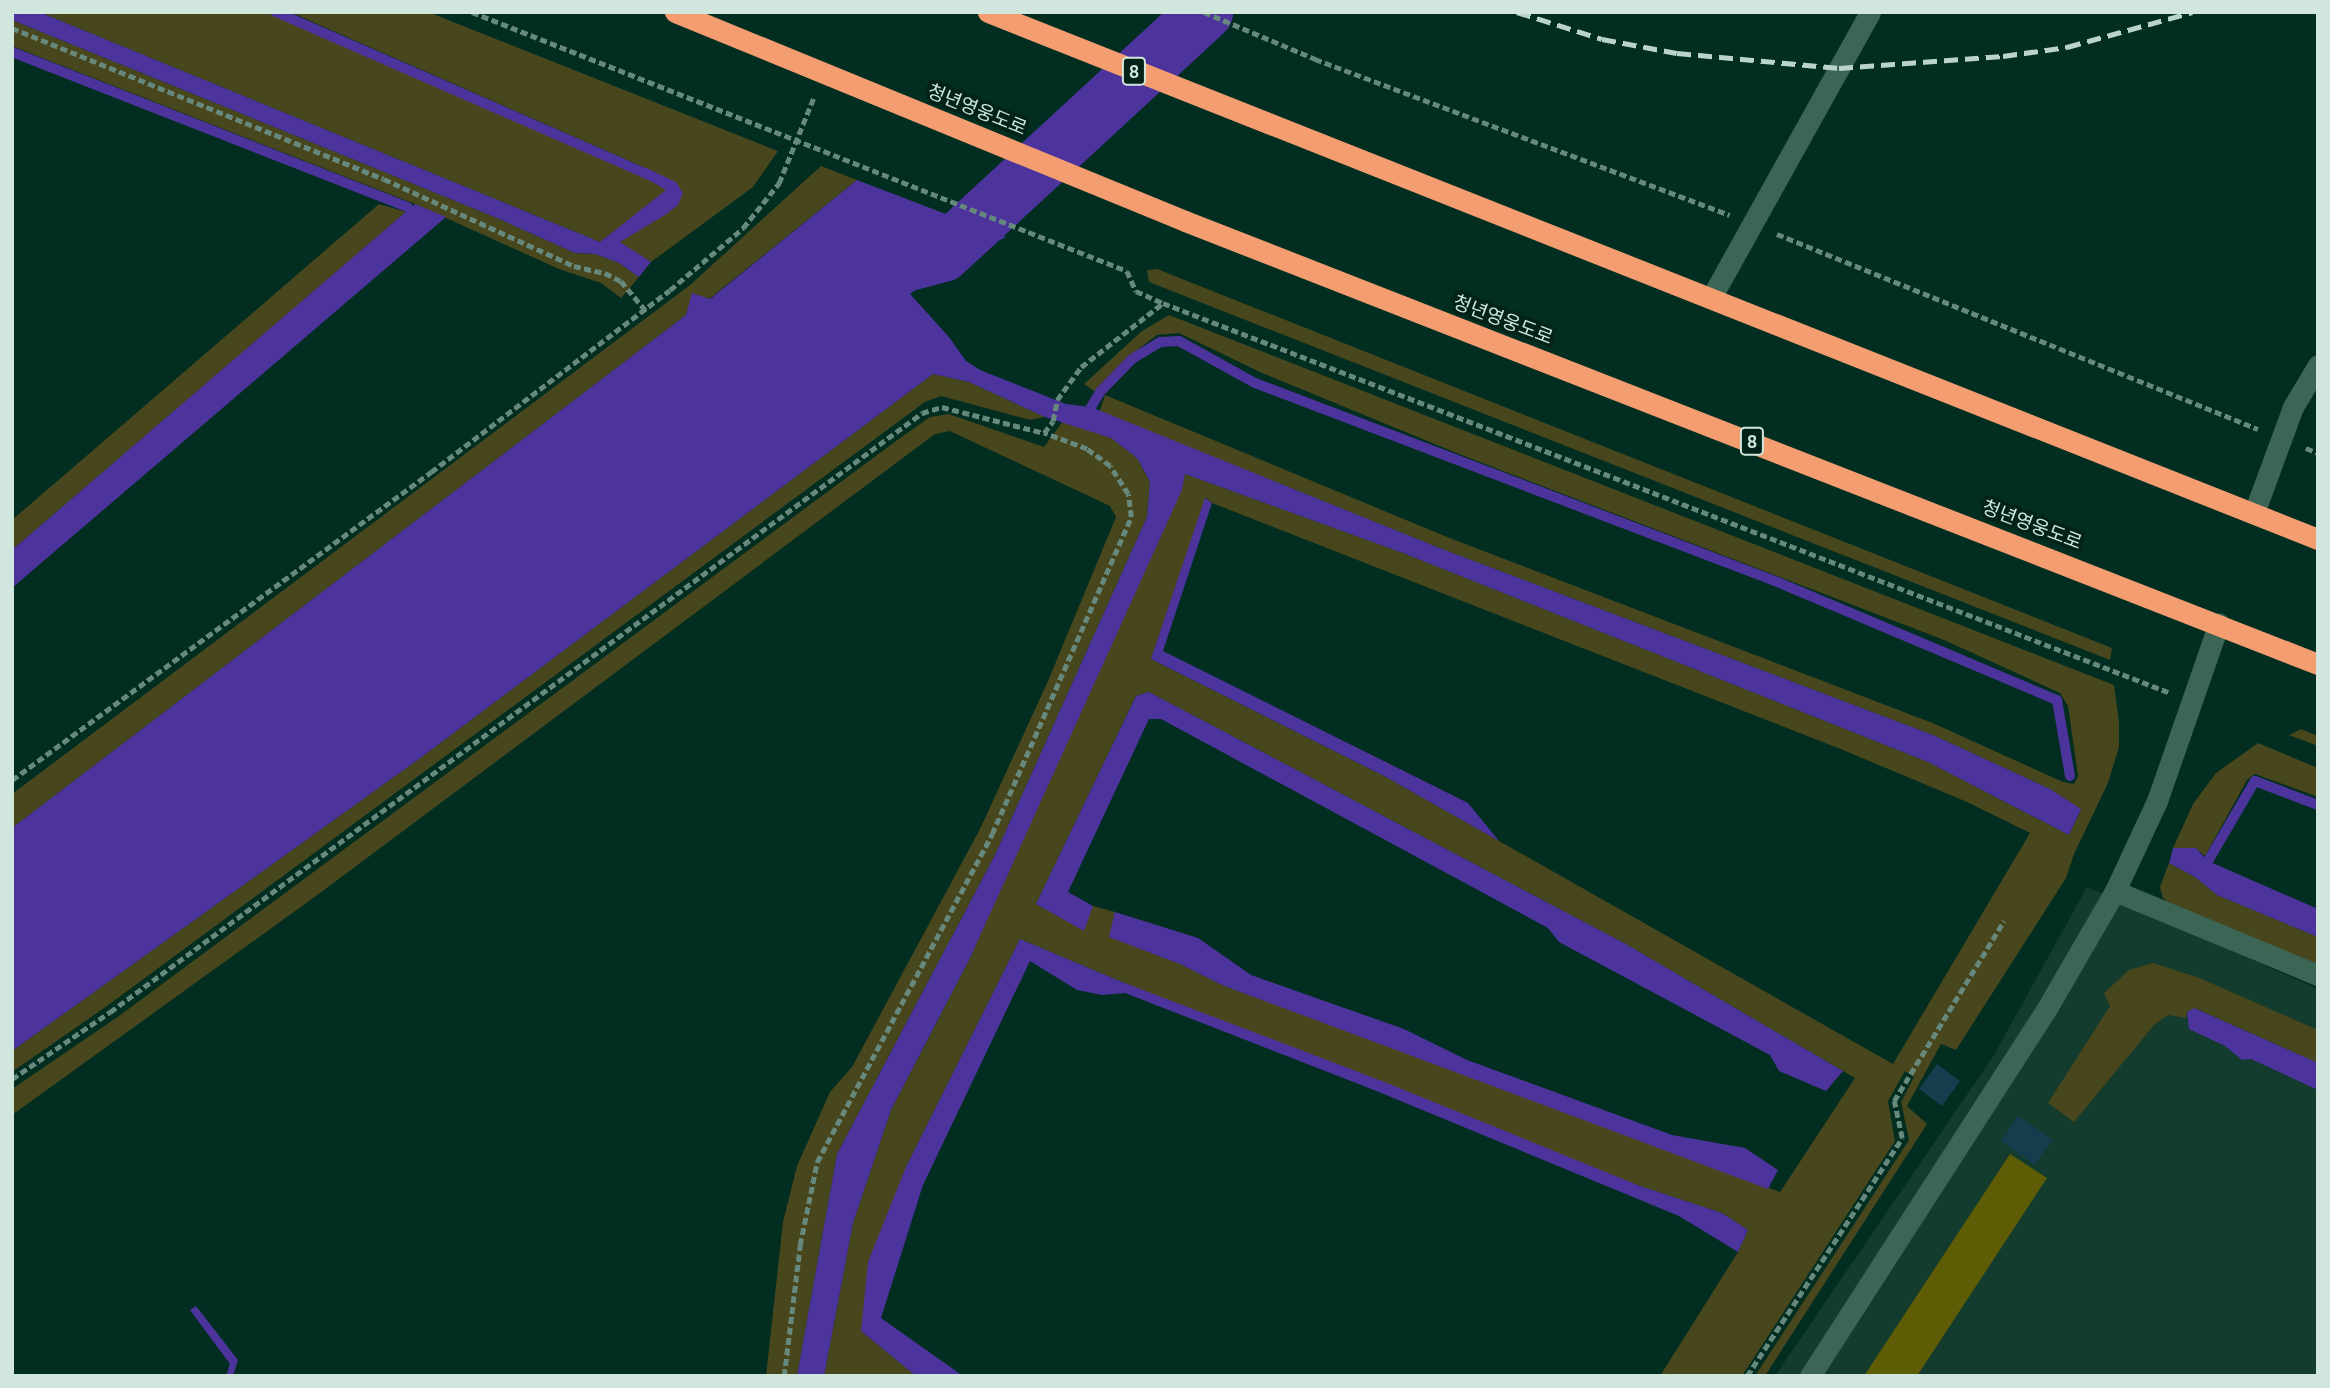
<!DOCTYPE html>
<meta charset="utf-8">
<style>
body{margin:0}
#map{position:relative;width:2330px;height:1388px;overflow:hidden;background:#012e21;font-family:Ubuntu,"Noto Sans KR",sans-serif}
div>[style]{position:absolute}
.built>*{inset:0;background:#133b2e}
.green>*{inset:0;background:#47461c}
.forest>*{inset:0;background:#5f5c06}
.water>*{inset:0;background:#4c349c}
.stream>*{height:10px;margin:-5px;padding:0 5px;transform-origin:5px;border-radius:5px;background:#4c349c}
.river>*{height:56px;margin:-28px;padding:0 28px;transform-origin:28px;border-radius:28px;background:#4c349c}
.building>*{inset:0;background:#143d4d}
.path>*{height:4.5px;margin-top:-2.25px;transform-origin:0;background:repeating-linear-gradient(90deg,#66887d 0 7px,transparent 0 10.5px)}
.minor>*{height:21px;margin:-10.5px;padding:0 10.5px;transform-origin:10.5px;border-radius:10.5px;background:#3c6555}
.highway>*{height:21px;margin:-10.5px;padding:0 10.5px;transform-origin:10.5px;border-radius:10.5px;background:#f39d70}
.rail>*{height:5px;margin-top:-2.5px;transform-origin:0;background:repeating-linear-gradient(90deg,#bbd4ca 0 14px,transparent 0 21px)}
span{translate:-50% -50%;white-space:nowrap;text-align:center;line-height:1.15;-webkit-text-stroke:7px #032319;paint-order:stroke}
.shield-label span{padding:2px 5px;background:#032319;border:2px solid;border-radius:5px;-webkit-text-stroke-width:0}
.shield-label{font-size:18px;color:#d1e7de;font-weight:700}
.street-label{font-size:19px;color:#d1e7de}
.frame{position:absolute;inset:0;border:14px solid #d1e7de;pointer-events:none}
</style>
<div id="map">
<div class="built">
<div style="clip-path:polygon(2087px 887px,2318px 989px,2318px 1376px,1775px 1376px,1994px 1055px)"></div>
</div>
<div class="green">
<div style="clip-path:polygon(39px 12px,267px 12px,642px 176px,667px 190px,600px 242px)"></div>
<div style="clip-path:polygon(290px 12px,428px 12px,778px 151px,753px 187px,651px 262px,619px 242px,678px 205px,657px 173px)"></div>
<div style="clip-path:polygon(12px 20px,497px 218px,575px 253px,595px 254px,619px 263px,639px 277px,621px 298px,601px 283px,559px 269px,415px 204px,12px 46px)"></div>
<div style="clip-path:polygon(821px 166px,857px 180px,709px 299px,692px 294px,686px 315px,12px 828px,12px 794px,690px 285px)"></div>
<div style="clip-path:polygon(379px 204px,406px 212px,12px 550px,12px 520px)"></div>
<div style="clip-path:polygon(1157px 269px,2112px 648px,2110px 660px,1149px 282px,1147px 270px)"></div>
<div style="clip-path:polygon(evenodd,1169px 315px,2114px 685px,2119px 722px,2119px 747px,2108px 783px,2074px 854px,2066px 878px,1956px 1050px,1941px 1044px,1907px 1106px,1927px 1124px,1765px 1376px,1755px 1376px,1909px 1140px,1901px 1102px,1914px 1077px,1905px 1071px,1888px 1101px,1895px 1141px,1742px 1376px,1660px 1376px,1738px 1252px,1748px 1230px,1722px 1213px,1640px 1186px,1122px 982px,1020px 939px,906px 1167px,861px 1331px,916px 1376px,824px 1376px,853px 1223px,891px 1110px,969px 960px,1185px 474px,1403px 553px,1928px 762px,2069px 835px,2081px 810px,2050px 789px,1933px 735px,1442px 549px,1100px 411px,1105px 395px,1447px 537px,1935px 724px,2063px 782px,2074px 784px,2078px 776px,2068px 706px,2060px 693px,1944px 640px,1459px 454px,1262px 373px,1179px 333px,1157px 335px,1128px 357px,1094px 391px,1084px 384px,1142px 331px,1169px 315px,1206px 498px,1212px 503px,1843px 750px,1967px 802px,2030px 833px,1893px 1064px,1386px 777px,1151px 659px,1206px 498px,1169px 315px,1149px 692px,1624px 943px,1855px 1078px,1780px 1192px,1222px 985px,1180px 964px,1110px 937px,1115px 912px,1093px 906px,1083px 930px,1036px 904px,1136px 696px,1149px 692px)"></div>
<div style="clip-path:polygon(933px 374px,969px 382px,1045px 417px,1030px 420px,941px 396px,925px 402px,107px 1006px,12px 1072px,12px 1051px,419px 759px)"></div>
<div style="clip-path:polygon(949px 414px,1044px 447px,1063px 421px,1111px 438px,1137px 458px,1150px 482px,1147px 517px,995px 855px,837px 1154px,797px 1376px,766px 1376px,783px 1222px,797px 1166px,830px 1092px,852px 1067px,980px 829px,1048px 681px,1116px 517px,1110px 506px,950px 431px,935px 434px,316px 896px,12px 1115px,12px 1089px,119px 1016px,896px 441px,930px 417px)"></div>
<div style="clip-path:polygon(2301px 729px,2318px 736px,2318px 746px,2289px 735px)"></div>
<div style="clip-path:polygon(2258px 743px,2318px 768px,2318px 797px,2255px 774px,2247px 780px,2205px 856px,2196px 848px,2173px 848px,2193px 804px,2216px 773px)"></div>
<div style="clip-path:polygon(2169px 863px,2195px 877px,2217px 895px,2318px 937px,2318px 966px,2171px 905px,2163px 898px,2160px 887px)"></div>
<div style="clip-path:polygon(2153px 963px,2197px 977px,2318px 1030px,2318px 1063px,2195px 1008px,2187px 1012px,2186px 1018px,2168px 1015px,2154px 1025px,2074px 1122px,2048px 1103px,2110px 1006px,2104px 993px,2129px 970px)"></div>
</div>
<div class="forest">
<div style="clip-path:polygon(2010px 1154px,2047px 1178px,1917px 1376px,1864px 1376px)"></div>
</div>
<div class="water">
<div style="clip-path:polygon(12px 12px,39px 12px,600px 242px,666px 190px,642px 176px,644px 167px,676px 182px,683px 193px,678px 205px,665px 215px,620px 242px,651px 262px,639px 277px,619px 263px,595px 254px,575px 253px,497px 218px,12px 20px)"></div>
<div style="clip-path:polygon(857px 180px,1006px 237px,953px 264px,910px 294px,949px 337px,966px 361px,980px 370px,1066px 404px,1091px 407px,1442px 549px,1933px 735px,2050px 789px,2081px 809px,2069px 835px,1928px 762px,1403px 553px,1185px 474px,1182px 490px,969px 960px,891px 1110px,853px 1223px,824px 1376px,797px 1376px,837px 1154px,995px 855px,1147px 517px,1150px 482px,1137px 458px,1111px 438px,1045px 417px,969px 382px,933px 374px,419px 759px,12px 1051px,12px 828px,686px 315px,692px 293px,710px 299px)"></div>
<div style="clip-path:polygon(415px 204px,446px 217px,12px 588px,12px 550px)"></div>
<div style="clip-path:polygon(1205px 498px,1212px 503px,1163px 651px,1468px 803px,1499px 841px,1386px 777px,1151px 659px)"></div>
<div style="clip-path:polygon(1149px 692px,1624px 943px,1843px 1071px,1826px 1091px,1779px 1071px,1770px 1055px,1559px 942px,1548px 928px,1161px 719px,1149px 719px,1068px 892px,1093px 906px,1084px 931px,1036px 904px,1136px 696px)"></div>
<div style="clip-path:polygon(2173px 848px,2196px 848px,2208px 861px,2318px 909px,2318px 937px,2217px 895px,2195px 877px,2169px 863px)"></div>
<div style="clip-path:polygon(1115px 912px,1198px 938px,1251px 975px,1404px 1029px,1467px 1060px,1672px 1135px,1745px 1148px,1778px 1170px,1768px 1189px,1222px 985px,1180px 964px,1109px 937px)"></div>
<div style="clip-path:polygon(1020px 939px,1122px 982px,1382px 1081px,1640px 1186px,1722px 1213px,1748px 1230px,1738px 1252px,1679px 1216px,1374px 1090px,1125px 993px,1102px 995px,1077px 990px,1030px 961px,923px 1185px,881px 1318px,963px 1376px,916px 1376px,861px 1331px,868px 1262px,906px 1167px)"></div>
<div style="clip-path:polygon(2194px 1008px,2318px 1063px,2318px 1090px,2251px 1059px,2242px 1060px,2225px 1046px,2189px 1029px,2187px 1012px)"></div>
<div style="clip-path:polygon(196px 1306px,238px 1360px,233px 1376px,226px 1376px,230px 1364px,190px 1310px)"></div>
</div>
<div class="stream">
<div style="left:276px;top:12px;width:409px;rotate:23.6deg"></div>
<div style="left:12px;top:52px;width:425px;rotate:21.4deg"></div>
<div style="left:1091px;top:407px;width:17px;rotate:-59deg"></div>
<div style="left:1100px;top:392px;width:46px;rotate:-45.9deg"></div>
<div style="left:1132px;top:359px;width:33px;rotate:-31deg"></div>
<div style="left:1160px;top:342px;width:19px;rotate:-3deg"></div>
<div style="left:1179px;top:341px;width:87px;rotate:28.9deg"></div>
<div style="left:1255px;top:383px;width:556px;rotate:20.85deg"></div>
<div style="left:1775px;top:581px;width:306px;rotate:22.9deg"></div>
<div style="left:2057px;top:700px;width:77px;rotate:80.3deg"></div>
<div style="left:2208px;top:861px;width:93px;rotate:-59.6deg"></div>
<div style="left:2255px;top:781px;width:67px;rotate:20.9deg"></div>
</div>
<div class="river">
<div style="left:909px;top:263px;width:35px;rotate:-15deg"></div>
<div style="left:943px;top:254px;width:357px;rotate:-42.7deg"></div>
</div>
<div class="building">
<div style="clip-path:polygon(1937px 1064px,1960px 1081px,1942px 1106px,1919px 1089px)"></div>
<div style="clip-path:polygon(2018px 1116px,2053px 1140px,2035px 1165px,2001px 1141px)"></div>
</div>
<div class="path">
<div style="left:472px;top:12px;width:704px;rotate:21.57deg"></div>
<div style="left:1127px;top:271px;width:22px;rotate:66deg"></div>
<div style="left:1136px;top:291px;width:30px;rotate:24deg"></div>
<div style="left:1163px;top:303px;width:1078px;rotate:21.16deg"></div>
<div style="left:1204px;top:12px;width:121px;rotate:22.9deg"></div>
<div style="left:1315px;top:59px;width:443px;rotate:20.6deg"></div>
<div style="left:12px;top:28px;width:401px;rotate:22.1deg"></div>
<div style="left:384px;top:179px;width:209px;rotate:24.6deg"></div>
<div style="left:574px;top:266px;width:32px;rotate:13deg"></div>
<div style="left:605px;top:273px;width:18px;rotate:27deg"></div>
<div style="left:621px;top:281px;width:38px;rotate:50deg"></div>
<div style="left:1777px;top:234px;width:519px;rotate:22.07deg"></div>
<div style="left:2306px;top:448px;width:13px;rotate:23deg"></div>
<div style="left:12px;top:780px;width:520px;rotate:-36.32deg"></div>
<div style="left:431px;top:472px;width:300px;rotate:-37.3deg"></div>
<div style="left:670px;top:290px;width:96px;rotate:-40.3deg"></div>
<div style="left:743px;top:228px;width:58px;rotate:-51.3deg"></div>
<div style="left:779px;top:183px;width:93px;rotate:-67.9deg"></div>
<div style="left:12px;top:1079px;width:119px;rotate:-34.4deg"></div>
<div style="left:110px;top:1012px;width:1009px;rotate:-36.42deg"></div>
<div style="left:922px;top:413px;width:21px;rotate:-17deg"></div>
<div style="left:942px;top:407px;width:105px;rotate:14.3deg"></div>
<div style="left:1044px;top:433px;width:15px;rotate:-53deg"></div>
<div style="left:1053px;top:421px;width:21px;rotate:-79deg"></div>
<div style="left:1057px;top:400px;width:41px;rotate:-54deg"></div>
<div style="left:1081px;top:367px;width:104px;rotate:-38deg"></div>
<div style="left:784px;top:1376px;width:132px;rotate:-83deg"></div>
<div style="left:800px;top:1245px;width:85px;rotate:-78.4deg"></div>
<div style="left:817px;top:1162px;width:372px;rotate:-61.9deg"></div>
<div style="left:992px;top:834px;width:346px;rotate:-66.3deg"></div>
<div style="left:1131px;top:517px;width:23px;rotate:-97deg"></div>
<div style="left:1128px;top:494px;width:33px;rotate:-123deg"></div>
<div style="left:1110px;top:466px;width:29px;rotate:-144deg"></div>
<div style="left:1087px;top:449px;width:46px;rotate:-159.6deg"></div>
<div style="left:1747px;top:1376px;width:284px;rotate:-56.9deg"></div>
<div style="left:1902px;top:1138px;width:38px;rotate:-102deg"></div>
<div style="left:1894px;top:1101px;width:211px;rotate:-58.6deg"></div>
</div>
<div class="minor">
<div style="left:1711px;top:298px;width:327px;rotate:-60.9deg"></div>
<div style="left:2254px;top:513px;width:113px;rotate:-69.8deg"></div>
<div style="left:2293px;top:407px;width:49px;rotate:-59.2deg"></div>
<div style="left:2115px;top:891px;width:220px;rotate:22.5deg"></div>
<div style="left:1810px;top:1376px;width:435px;rotate:-57.2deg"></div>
<div style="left:2046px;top:1010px;width:138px;rotate:-59.9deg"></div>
<div style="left:2115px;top:891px;width:99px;rotate:-65deg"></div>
<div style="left:2157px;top:801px;width:188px;rotate:-70.8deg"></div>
</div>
<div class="highway">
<div style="left:675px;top:12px;width:551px;rotate:22.28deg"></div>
<div style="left:1185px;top:221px;width:1217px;rotate:21.36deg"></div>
<div style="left:988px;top:12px;width:1431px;rotate:21.62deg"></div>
</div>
<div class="rail">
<div style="left:1517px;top:12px;width:89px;rotate:17.6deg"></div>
<div style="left:1602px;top:39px;width:76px;rotate:10.6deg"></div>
<div style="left:1677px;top:53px;width:163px;rotate:5.3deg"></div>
<div style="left:1839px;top:68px;width:164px;rotate:-4.2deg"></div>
<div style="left:2003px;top:56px;width:65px;rotate:-8deg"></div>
<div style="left:2067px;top:47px;width:130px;rotate:-15.6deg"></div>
</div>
<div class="shield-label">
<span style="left:1134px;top:71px">8</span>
<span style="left:1752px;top:441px">8</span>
</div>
<div class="street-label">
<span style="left:977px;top:110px;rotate:22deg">청년영웅도로</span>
<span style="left:1503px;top:320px;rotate:21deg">청년영웅도로</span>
<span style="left:2032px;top:525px;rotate:21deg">청년영웅도로</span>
</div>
<div class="frame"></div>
</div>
